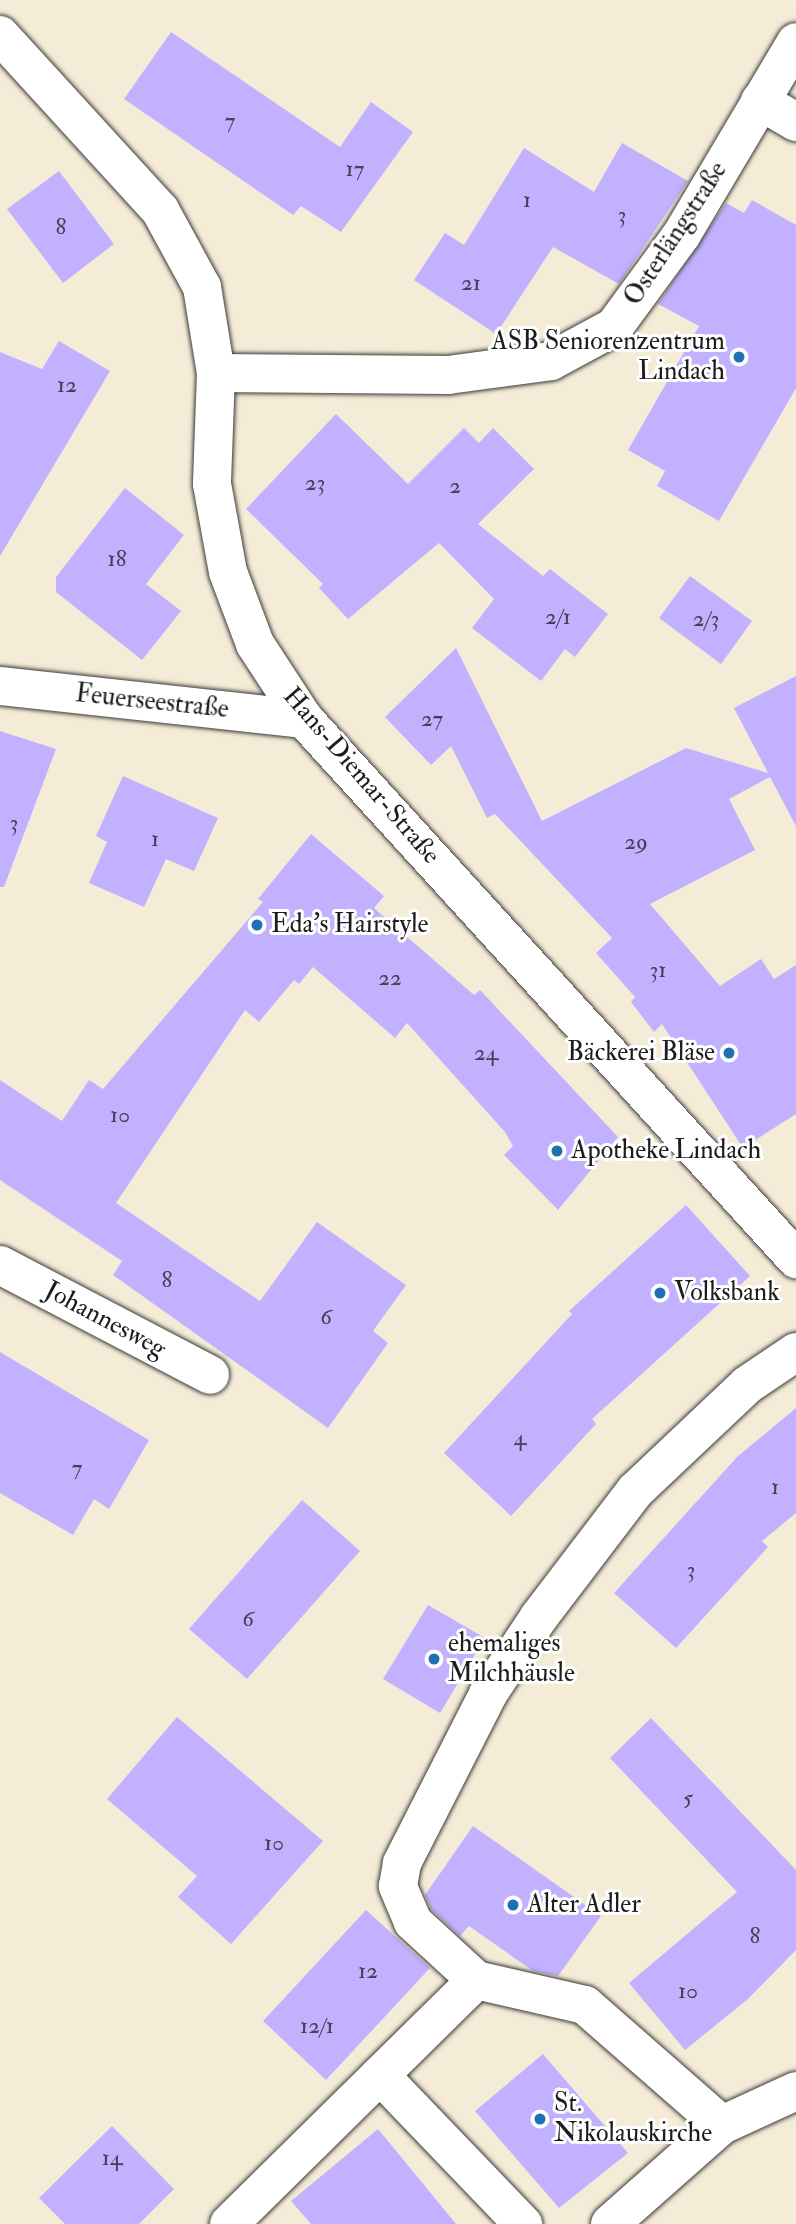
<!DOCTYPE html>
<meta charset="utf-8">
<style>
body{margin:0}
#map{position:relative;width:796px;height:2224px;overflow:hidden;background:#f5ecd8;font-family:"IM FELL Double Pica",serif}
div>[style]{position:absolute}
.building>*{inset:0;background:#c2b1ff}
.roads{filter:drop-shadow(0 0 2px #3d3b38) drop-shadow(0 0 2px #3d3b38)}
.street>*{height:38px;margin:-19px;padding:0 19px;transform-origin:19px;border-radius:19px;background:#fff}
.dots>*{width:19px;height:19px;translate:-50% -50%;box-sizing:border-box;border:4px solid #fff;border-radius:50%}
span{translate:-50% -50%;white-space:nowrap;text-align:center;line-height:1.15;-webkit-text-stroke:6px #fff;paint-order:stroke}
.number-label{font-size:23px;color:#464155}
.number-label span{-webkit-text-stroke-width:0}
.street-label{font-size:26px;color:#1c1c1c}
.poi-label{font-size:26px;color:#1c1c1c}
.right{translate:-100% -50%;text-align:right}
.left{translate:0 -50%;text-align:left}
</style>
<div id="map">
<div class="building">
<div style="clip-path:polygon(171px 32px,340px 147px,371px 102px,413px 132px,341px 232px,301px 206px,293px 215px,124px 99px)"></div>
<div style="clip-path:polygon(622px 143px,688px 181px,619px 284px,553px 247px,496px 334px,414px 280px,445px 233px,464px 245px,524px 148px,594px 192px)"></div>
<div style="clip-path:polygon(59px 171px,114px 244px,63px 283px,7px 209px)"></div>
<div style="clip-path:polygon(752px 200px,796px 225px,796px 388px,719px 521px,657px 486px,665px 471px,628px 450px,699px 326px,658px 304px,726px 203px,744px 213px)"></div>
<div style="clip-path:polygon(59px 341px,110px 371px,0 556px,0 352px,42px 369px)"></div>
<div style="clip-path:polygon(336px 414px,408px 484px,464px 428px,479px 443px,493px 428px,534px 469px,478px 524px,543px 576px,550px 569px,608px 614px,575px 657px,565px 649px,541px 681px,472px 628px,494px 599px,439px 543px,348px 619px,319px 588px,323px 584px,246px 509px)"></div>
<div style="clip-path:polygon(125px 488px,184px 535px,146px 584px,181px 611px,142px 660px,56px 592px,56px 577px)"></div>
<div style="clip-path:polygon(690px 576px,752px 621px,721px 664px,659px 618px)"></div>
<div style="clip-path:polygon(456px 648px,542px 821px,686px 748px,768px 773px,734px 708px,796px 676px,796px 826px,770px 777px,729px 799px,755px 850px,650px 904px,720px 986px,761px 959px,774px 979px,796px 965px,796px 1114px,743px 1148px,662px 1024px,654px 1032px,631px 1002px,635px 997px,596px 953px,612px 938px,495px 814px,487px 818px,451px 746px,431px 765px,385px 717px)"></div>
<div style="clip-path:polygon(0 731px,56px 749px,4px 887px,0 887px)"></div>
<div style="clip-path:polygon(123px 776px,218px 818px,194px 871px,166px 859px,144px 907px,89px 883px,107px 842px,96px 836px)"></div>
<div style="clip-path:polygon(311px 834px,384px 896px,374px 908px,474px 995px,480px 990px,618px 1137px,558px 1210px,504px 1155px,513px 1146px,505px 1132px,407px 1023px,395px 1038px,313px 967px,299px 984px,294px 980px,259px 1022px,245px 1010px,116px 1203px,260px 1301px,317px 1222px,406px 1285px,373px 1331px,388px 1343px,328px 1428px,113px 1275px,122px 1261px,0 1180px,0 1080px,62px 1121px,89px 1080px,103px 1089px,263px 902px,258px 899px)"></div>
<div style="clip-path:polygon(686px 1205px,750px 1276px,592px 1419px,596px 1424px,511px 1516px,444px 1453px,572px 1314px,569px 1311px)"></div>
<div style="clip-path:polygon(0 1352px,149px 1440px,109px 1509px,94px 1499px,73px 1535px,0 1493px)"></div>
<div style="clip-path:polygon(796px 1408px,796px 1513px,762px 1541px,768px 1547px,676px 1648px,614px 1593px,737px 1457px)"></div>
<div style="clip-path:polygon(302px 1500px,360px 1551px,247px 1679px,189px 1629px)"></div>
<div style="clip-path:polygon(428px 1605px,485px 1638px,440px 1713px,383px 1679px)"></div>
<div style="clip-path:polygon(177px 1717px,323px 1841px,231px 1944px,178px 1897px,197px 1876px,107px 1799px)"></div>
<div style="clip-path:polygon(651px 1718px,796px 1870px,796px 1950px,748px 1999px,685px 2050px,629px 1983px,737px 1892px,610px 1758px)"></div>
<div style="clip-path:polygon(473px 1826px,601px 1916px,558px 1976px,533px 1971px,469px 1926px,460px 1936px,431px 1909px,425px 1895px)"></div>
<div style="clip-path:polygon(366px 1910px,430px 1968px,326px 2080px,263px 2021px)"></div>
<div style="clip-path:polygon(543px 2054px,628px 2153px,559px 2208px,475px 2111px)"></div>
<div style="clip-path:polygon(112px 2126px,174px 2189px,139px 2224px,65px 2224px,39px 2198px)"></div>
<div style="clip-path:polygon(378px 2129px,406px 2163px,456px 2224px,311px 2224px,291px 2201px)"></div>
</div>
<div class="roads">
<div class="street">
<div style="left:0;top:35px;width:237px;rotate:47.6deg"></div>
<div style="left:160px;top:210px;width:88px;rotate:61.4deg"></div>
<div style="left:202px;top:287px;width:87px;rotate:80.8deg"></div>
<div style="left:216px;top:373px;width:111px;rotate:92.1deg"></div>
<div style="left:212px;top:484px;width:89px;rotate:79.7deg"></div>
<div style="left:228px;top:572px;width:77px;rotate:69.4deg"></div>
<div style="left:255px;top:644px;width:90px;rotate:56.8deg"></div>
<div style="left:304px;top:719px;width:731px;rotate:47.66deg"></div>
<div style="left:760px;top:101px;width:42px;rotate:30.3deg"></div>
<div style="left:216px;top:373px;width:232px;rotate:0.5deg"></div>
<div style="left:448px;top:375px;width:104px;rotate:-7.7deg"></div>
<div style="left:551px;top:361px;width:72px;rotate:-28.4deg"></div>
<div style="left:614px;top:327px;width:115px;rotate:-53.8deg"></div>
<div style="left:682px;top:234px;width:223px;rotate:-59.3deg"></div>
<div style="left:0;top:686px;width:306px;rotate:6.2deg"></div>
<div style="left:0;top:1265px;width:237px;rotate:27.6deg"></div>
<div style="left:380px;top:2075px;width:207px;rotate:46.2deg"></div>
<div style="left:722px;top:2125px;width:182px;rotate:-138.8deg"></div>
<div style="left:585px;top:2005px;width:112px;rotate:-167.1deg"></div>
<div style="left:476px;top:1980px;width:86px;rotate:-137.4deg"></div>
<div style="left:413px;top:1922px;width:39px;rotate:-113deg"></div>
<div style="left:398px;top:1886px;width:23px;rotate:-80deg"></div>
<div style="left:402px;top:1863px;width:190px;rotate:-63deg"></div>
<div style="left:488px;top:1694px;width:92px;rotate:-56.5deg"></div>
<div style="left:539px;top:1617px;width:158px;rotate:-52.7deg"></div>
<div style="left:635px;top:1491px;width:154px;rotate:-43.4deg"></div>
<div style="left:747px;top:1385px;width:59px;rotate:-34deg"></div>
<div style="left:229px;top:2224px;width:347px;rotate:-44.6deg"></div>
<div style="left:610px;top:2224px;width:149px;rotate:-41.5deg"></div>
<div style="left:722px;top:2125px;width:81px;rotate:-24.7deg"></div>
</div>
</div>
<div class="dots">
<div style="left:739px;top:357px;background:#1f6fb2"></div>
<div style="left:257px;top:925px;background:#1f6fb2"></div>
<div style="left:729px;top:1053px;background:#1f6fb2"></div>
<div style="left:557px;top:1151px;background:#1f6fb2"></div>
<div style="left:660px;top:1293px;background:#1f6fb2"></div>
<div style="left:434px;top:1659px;background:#1f6fb2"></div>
<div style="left:513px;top:1905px;background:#1f6fb2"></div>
<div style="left:540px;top:2119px;background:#1f6fb2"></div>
</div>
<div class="number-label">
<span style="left:230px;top:121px">7</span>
<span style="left:355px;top:169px">17</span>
<span style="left:527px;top:200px">1</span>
<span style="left:622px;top:215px">3</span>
<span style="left:61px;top:227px">8</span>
<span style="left:471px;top:283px">21</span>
<span style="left:67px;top:385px">12</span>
<span style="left:315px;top:483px">23</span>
<span style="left:455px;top:486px">2</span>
<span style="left:117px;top:559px">18</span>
<span style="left:558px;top:617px">2/1</span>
<span style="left:706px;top:619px">2/3</span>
<span style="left:432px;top:719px">27</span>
<span style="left:14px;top:823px">3</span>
<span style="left:155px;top:839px">1</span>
<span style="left:636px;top:842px">29</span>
<span style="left:658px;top:970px">31</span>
<span style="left:390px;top:978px">22</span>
<span style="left:486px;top:1053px">24</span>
<span style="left:120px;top:1115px">10</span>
<span style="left:167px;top:1280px">8</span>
<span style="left:326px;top:1317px">6</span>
<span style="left:520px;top:1438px">4</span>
<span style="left:77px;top:1468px">7</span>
<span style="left:775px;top:1487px">1</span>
<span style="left:691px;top:1570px">3</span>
<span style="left:248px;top:1619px">6</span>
<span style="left:688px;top:1798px">5</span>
<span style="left:274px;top:1843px">10</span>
<span style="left:755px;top:1936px">8</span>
<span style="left:368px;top:1971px">12</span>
<span style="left:688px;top:1991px">10</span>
<span style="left:317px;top:2026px">12/1</span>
<span style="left:112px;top:2158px">14</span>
</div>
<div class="street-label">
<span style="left:676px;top:234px;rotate:-57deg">Osterlängstraße</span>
<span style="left:152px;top:702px;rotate:6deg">Feuerseestraße</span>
<span style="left:361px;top:776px;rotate:49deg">Hans-Diemar-Straße</span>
<span style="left:105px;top:1320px;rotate:28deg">Johannesweg</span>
</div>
<div class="poi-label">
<span class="right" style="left:725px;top:357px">ASB Seniorenzentrum<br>Lindach</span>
<span class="left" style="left:271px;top:925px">Eda's Hairstyle</span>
<span class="right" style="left:715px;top:1053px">Bäckerei Bläse</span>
<span class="left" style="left:571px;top:1151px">Apotheke Lindach</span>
<span class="left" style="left:674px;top:1293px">Volksbank</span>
<span class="left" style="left:448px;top:1659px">ehemaliges<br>Milchhäusle</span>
<span class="left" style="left:527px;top:1905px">Alter Adler</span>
<span class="left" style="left:554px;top:2119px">St.<br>Nikolauskirche</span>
</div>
</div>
